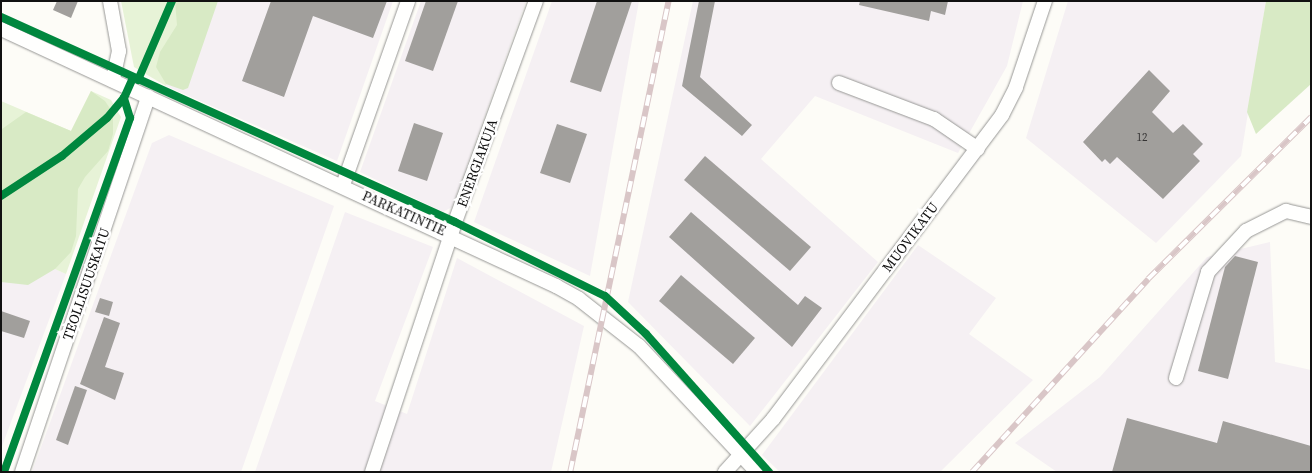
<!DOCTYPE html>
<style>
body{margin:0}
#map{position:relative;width:1312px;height:473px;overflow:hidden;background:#fdfcf7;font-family:"Source Serif 4",serif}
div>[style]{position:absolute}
.industrial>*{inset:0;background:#f5f0f3}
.green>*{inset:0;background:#e7f3d7}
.forest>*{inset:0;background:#d8eac5}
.building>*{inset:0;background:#a19f9c}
.roads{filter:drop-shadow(0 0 1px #979795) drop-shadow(0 0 1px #979795)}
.minor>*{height:14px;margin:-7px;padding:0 7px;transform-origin:7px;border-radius:7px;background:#fffffe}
.rail>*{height:5.5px;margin-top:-2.75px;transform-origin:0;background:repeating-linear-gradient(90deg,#fff 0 11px,#d9c6c7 0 22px);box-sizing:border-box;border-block:1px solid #d9c6c7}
.cycleway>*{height:8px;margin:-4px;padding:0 4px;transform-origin:4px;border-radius:4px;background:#00873e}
span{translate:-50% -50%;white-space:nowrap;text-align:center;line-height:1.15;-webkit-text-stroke:5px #fff;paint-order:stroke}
.number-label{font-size:11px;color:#353434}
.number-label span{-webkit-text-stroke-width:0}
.street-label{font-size:14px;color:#111}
.frame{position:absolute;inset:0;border:2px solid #111;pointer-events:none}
</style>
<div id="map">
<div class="industrial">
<div style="clip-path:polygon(193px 1px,393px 1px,337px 161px,166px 86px)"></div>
<div style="clip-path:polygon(421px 1px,526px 1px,452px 207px,443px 212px,360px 172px)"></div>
<div style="clip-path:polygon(552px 1px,639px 1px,590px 276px,474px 222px)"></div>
<div style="clip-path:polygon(693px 1px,1023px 1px,1007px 66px,958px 153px,815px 96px,761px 159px,878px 262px,750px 426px,628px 302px)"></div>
<div style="clip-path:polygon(1068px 1px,1266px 1px,1241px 156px,1156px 243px,1026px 138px)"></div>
<div style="clip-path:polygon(169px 135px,334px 206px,241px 472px,32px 472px,152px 143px)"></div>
<div style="clip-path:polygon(345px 212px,433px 247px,375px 401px,407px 414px,457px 258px,584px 326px,551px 472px,255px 472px)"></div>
<div style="clip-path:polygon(1270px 242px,1275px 362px,1311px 370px,1311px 472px,1057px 472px,1015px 443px,1100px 377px,1207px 257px)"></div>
<div style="clip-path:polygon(918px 245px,996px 298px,969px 334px,1033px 380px,940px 472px,780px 472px,762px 455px)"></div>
<div style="clip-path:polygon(21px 254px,66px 274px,1px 449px,1px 269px)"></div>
</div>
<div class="green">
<div style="clip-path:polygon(121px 1px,193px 1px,166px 86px,134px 67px)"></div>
<div style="clip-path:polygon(91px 91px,111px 100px,121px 117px,66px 274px,21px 254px,1px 269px,1px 101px,71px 131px)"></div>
</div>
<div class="forest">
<div style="clip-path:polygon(175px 1px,218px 1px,188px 88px,183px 90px,166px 84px,156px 67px,160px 52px,177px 25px)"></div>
<div style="clip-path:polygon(1266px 1px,1311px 1px,1311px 84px,1256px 134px,1247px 112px)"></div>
<div style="clip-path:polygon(91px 91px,105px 101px,111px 110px,65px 151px,1px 194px,2px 129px,26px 112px,71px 131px)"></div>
<div style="clip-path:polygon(113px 115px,113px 134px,108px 151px,85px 177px,78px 189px,76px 236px,71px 252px,55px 269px,28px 285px,1px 282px,1px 200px,68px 155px)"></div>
</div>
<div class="building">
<div style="clip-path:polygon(57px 1px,78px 1px,71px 18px,53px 10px)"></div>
<div style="clip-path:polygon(271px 1px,387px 1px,373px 38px,313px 16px,284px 97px,242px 81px)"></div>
<div style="clip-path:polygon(426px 1px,458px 1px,433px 71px,405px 61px)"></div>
<div style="clip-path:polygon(597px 1px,632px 1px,601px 92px,570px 82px)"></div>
<div style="clip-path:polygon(699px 1px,715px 1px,700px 77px,752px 125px,742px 136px,682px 86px)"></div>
<div style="clip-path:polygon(860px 1px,948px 1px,945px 15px,931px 11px,929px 21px,859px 5px)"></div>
<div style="clip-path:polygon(1149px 70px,1170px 91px,1152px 112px,1173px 133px,1183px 124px,1203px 144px,1193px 154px,1200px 161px,1163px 199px,1117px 157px,1110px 164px,1105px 159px,1102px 162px,1083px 142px)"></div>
<div style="clip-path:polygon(414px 123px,443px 133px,427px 181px,398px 171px)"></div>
<div style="clip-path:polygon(557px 124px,587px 134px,570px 183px,540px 173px)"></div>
<div style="clip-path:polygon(705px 156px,811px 247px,790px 271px,684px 180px)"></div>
<div style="clip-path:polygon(691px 212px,798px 305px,805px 296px,822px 308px,792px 347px,669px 237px)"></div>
<div style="clip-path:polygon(1235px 256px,1258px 262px,1228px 379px,1198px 371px,1225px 267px)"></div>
<div style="clip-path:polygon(681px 275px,755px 338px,733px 364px,659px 301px)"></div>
<div style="clip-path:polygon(100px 298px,113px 302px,109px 316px,95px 312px)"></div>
<div style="clip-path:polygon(1px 311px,30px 321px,24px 338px,1px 331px)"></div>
<div style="clip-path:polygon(104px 317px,120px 323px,105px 367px,124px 373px,115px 400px,80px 384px)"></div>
<div style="clip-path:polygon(75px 386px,87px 390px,68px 445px,56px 440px)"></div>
<div style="clip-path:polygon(1127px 418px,1217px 443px,1223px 421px,1311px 446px,1311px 472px,1112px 472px)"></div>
</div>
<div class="roads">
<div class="minor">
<div style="left:110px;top:1px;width:51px;rotate:79.8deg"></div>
<div style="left:119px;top:51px;width:30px;rotate:102deg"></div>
<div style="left:1px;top:29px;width:612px;rotate:24.85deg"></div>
<div style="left:556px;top:286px;width:26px;rotate:29deg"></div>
<div style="left:579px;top:299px;width:76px;rotate:38.1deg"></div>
<div style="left:639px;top:346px;width:173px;rotate:46.9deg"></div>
<div style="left:839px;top:83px;width:102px;rotate:20.8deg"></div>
<div style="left:934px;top:119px;width:53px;rotate:34.3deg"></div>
<div style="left:343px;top:185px;width:195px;rotate:-70.5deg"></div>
<div style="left:1176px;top:378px;width:111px;rotate:-73.2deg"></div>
<div style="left:1208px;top:272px;width:56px;rotate:-47.2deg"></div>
<div style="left:1246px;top:231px;width:45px;rotate:-26.6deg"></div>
<div style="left:1286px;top:211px;width:26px;rotate:13deg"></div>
<div style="left:22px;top:472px;width:396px;rotate:-71.4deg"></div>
<div style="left:372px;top:472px;width:263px;rotate:-71.6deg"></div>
<div style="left:455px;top:222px;width:235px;rotate:-69.9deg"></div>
<div style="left:725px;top:472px;width:72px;rotate:-47.8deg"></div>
<div style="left:773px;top:419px;width:381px;rotate:-53deg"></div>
<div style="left:1002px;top:115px;width:31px;rotate:-63deg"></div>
<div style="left:1016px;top:87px;width:91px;rotate:-71.4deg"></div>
</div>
</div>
<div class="rail">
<div style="left:570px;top:472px;width:481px;rotate:-78.2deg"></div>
<div style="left:972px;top:472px;width:261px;rotate:-47.6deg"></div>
<div style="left:1148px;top:279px;width:230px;rotate:-44.8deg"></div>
</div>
<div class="cycleway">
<div style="left:1px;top:17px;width:498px;rotate:24.3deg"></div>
<div style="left:455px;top:222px;width:167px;rotate:26.3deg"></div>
<div style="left:605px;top:296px;width:56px;rotate:42.8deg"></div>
<div style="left:646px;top:334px;width:185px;rotate:48.3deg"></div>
<div style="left:138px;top:80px;width:86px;rotate:-66.7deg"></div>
<div style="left:1px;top:196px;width:73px;rotate:-33.3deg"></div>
<div style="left:62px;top:156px;width:59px;rotate:-40.2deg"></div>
<div style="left:107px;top:118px;width:26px;rotate:-50deg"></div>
<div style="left:124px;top:98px;width:22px;rotate:-66deg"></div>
<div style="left:4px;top:472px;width:376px;rotate:-70.4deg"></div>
<div style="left:130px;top:118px;width:21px;rotate:-107deg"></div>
</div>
<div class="number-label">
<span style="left:1142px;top:138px">12</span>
</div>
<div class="street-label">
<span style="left:477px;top:163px;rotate:-70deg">ENERGIAKUJA</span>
<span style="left:404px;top:213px;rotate:24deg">PARKATINTIE</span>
<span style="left:910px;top:237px;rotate:-53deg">MUOVIKATU</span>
<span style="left:86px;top:284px;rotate:-71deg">TEOLLISUUSKATU</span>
</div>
<div class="frame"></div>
</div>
